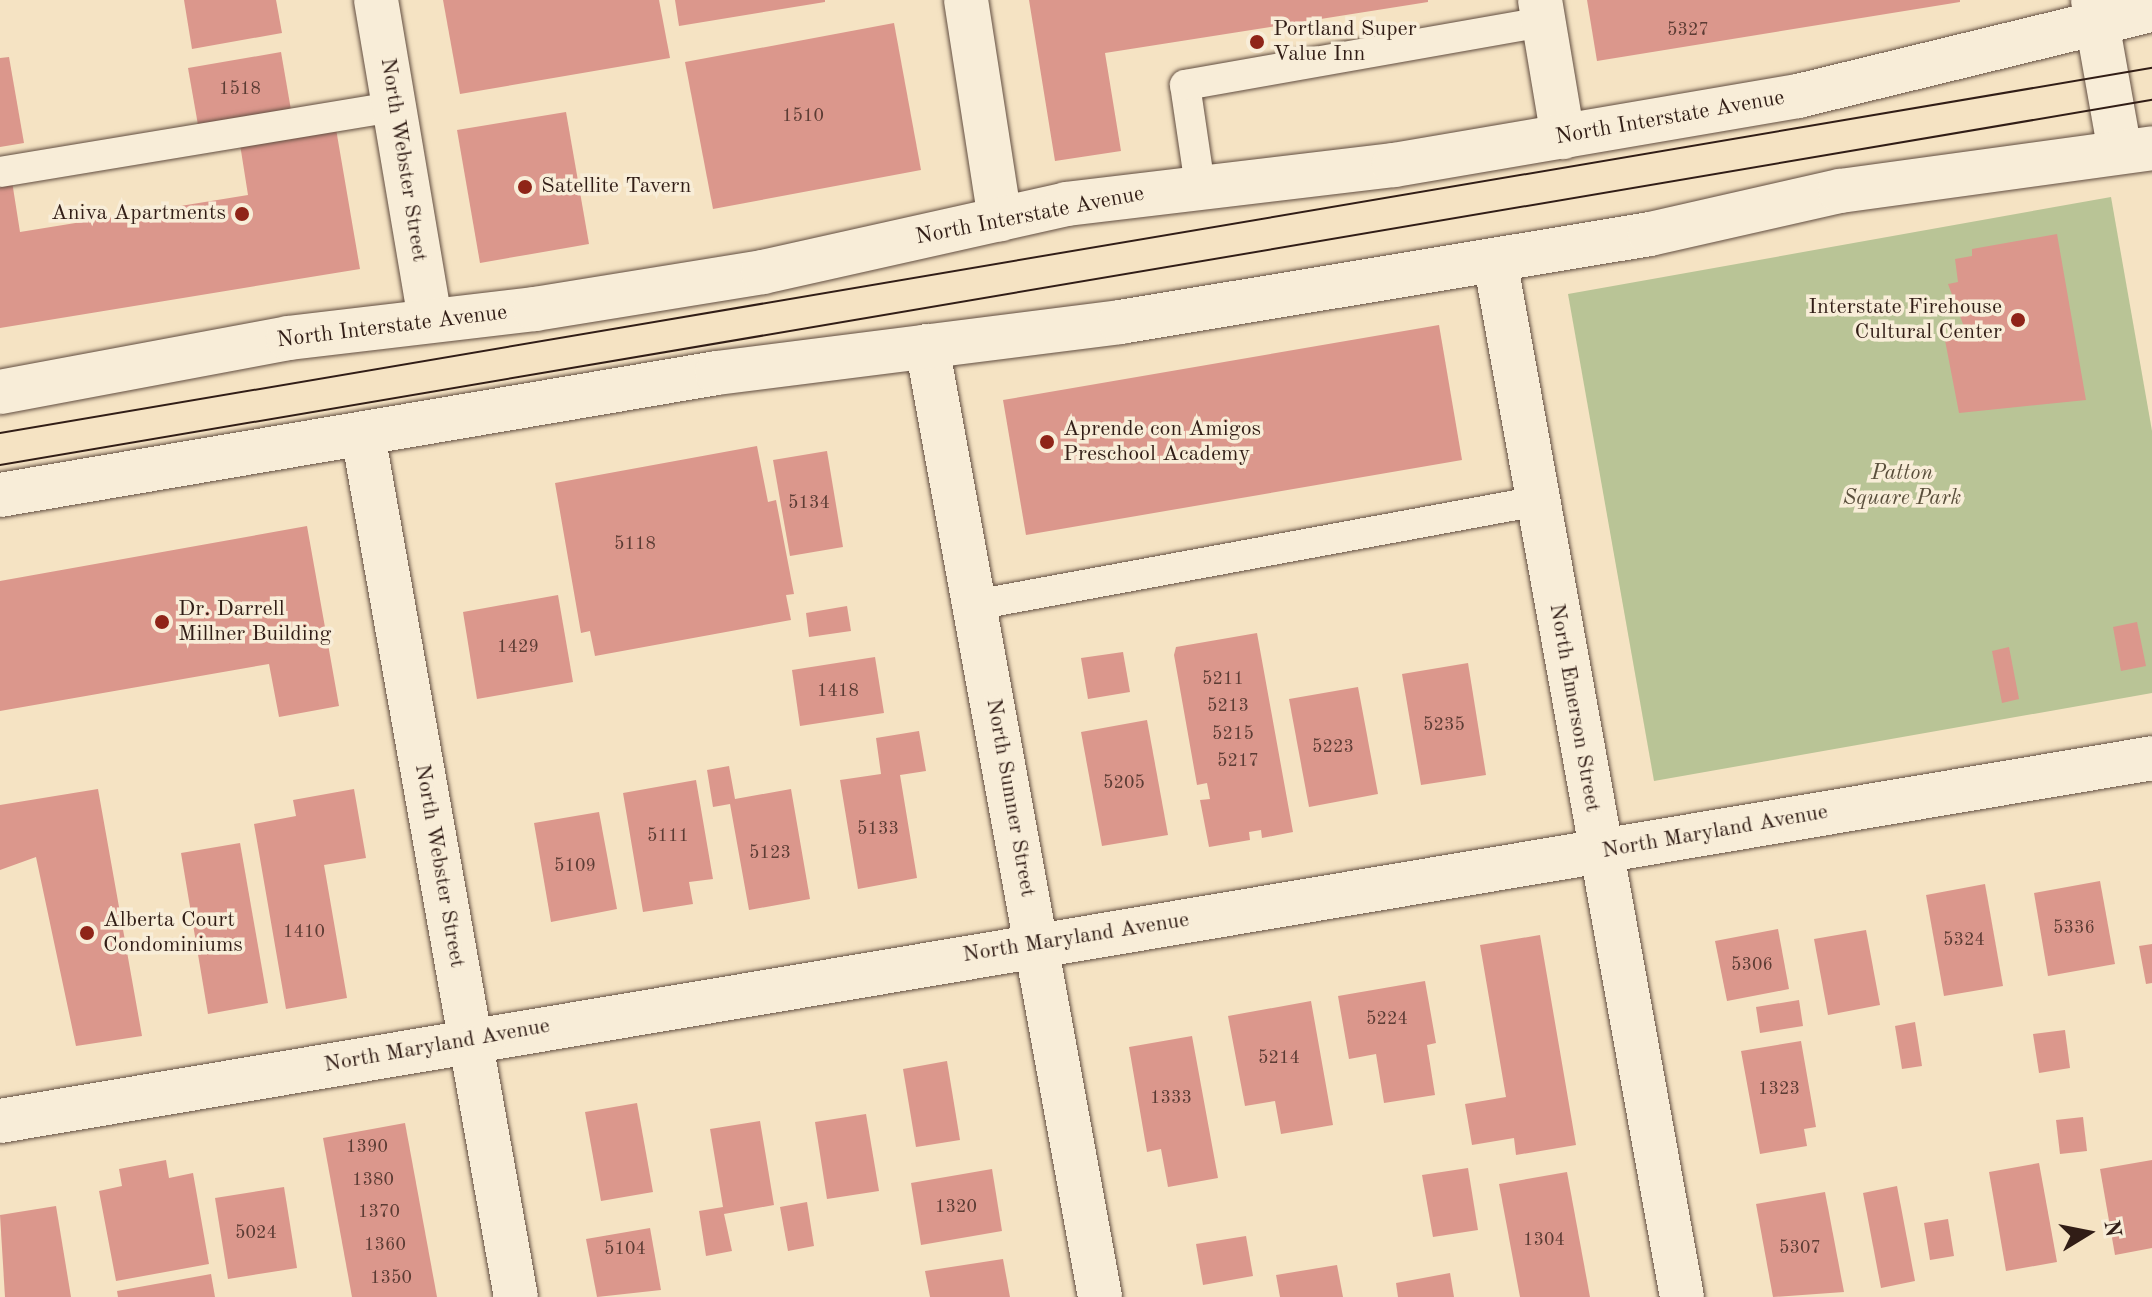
<!DOCTYPE html>
<style>
body{margin:0}
#map{position:relative;width:2152px;height:1297px;overflow:hidden;background:#f5e3c3;font-family:"Old Standard TT",serif}
div>[style]{position:absolute}
.green>*{inset:0;background:#b9c496}
.building>*{inset:0;background:#db978c}
.roads{filter:drop-shadow(0 0 2px #624e41) drop-shadow(0 0 2px #624e41)}
.service>*{height:30px;margin:-15px;padding:0 15px;transform-origin:15px;border-radius:15px;background:#f8edd8}
.minor>*{height:44px;margin:-22px;padding:0 22px;transform-origin:22px;border-radius:22px;background:#f8edd8}
.tertiary>*{height:44px;margin:-22px;padding:0 22px;transform-origin:22px;border-radius:22px;background:#f8edd8}
.tram>*{height:2px;margin:-1px;padding:0 1px;transform-origin:1px;border-radius:1px;background:#311d16}
.dots>*{width:22px;height:22px;translate:-50% -50%;box-sizing:border-box;border:4px solid #f8edd8;border-radius:50%}
span{translate:-50% -50%;white-space:nowrap;text-align:center;line-height:1.15;-webkit-text-stroke:7px #f8edd8;paint-order:stroke}
.number-label{font-size:18px;color:#5c3c34}
.number-label span{-webkit-text-stroke-width:0}
.poi-label{font-size:22px;color:#311d16}
.left{translate:0 -50%;text-align:left}
.right{translate:-100% -50%;text-align:right}
.street-label{font-size:22px;color:#311d16}
.park-label{font-size:22px;color:#5a4f3c;font-style:italic}
.north{position:absolute;left:2048px;top:1193px;width:80px;height:80px;-webkit-text-stroke:6px #f8edd8;paint-order:stroke;rotate:80deg;font-size:22px;font-weight:700;line-height:32px;text-align:center;color:#311d16}
.north::after{content:'';display:block;margin:auto;width:28px;height:36px;background:#311d16;clip-path:polygon(50% 0,100% 100%,50% 72%,0 100%)}
</style>
<div id="map">
<div class="green">
<div style="clip-path:polygon(2111px 197px,2152px 431px,2152px 693px,1654px 781px,1568px 294px)"></div>
</div>
<div class="building">
<div style="clip-path:polygon(184px 0,276px 0,282px 33px,192px 49px)"></div>
<div style="clip-path:polygon(443px 0,659px 0,670px 58px,460px 94px)"></div>
<div style="clip-path:polygon(675px 0,825px 0,825px 2px,679px 26px)"></div>
<div style="clip-path:polygon(1029px 0,1428px 0,1428px 2px,1105px 53px,1121px 151px,1055px 161px)"></div>
<div style="clip-path:polygon(1587px 0,1960px 0,1960px 2px,1597px 61px)"></div>
<div style="clip-path:polygon(894px 23px,921px 170px,713px 209px,685px 62px)"></div>
<div style="clip-path:polygon(281px 52px,291px 110px,198px 125px,188px 68px)"></div>
<div style="clip-path:polygon(9px 57px,24px 143px,0 147px,0 58px)"></div>
<div style="clip-path:polygon(566px 112px,589px 244px,480px 263px,457px 130px)"></div>
<div style="clip-path:polygon(335px 123px,360px 269px,0 328px,0 177px,11px 175px,20px 232px,248px 195px,239px 138px)"></div>
<div style="clip-path:polygon(2057px 234px,2086px 400px,1959px 413px,1944px 335px,1966px 332px,1948px 284px,1958px 282px,1955px 259px,1972px 256px,1972px 249px)"></div>
<div style="clip-path:polygon(1439px 325px,1462px 460px,1026px 535px,1003px 400px)"></div>
<div style="clip-path:polygon(757px 446px,768px 502px,776px 500px,794px 594px,786px 595px,791px 620px,595px 656px,590px 631px,581px 633px,555px 483px)"></div>
<div style="clip-path:polygon(827px 451px,843px 547px,790px 556px,773px 460px)"></div>
<div style="clip-path:polygon(307px 526px,339px 706px,279px 717px,269px 664px,0 711px,0 581px)"></div>
<div style="clip-path:polygon(558px 595px,573px 682px,477px 699px,463px 612px)"></div>
<div style="clip-path:polygon(847px 606px,851px 631px,809px 637px,806px 613px)"></div>
<div style="clip-path:polygon(2137px 622px,2146px 666px,2121px 671px,2113px 627px)"></div>
<div style="clip-path:polygon(1257px 633px,1293px 832px,1262px 838px,1261px 830px,1249px 832px,1250px 840px,1209px 847px,1200px 800px,1210px 799px,1207px 783px,1197px 785px,1174px 655px,1176px 647px)"></div>
<div style="clip-path:polygon(2009px 647px,2019px 699px,2002px 703px,1992px 651px)"></div>
<div style="clip-path:polygon(1123px 652px,1130px 692px,1088px 699px,1081px 658px)"></div>
<div style="clip-path:polygon(875px 657px,884px 713px,800px 726px,792px 670px)"></div>
<div style="clip-path:polygon(1468px 663px,1486px 775px,1421px 785px,1402px 674px)"></div>
<div style="clip-path:polygon(1358px 687px,1378px 794px,1309px 807px,1289px 699px)"></div>
<div style="clip-path:polygon(1147px 720px,1168px 835px,1102px 846px,1081px 732px)"></div>
<div style="clip-path:polygon(919px 731px,926px 771px,900px 775px,917px 878px,858px 889px,840px 780px,881px 774px,876px 738px)"></div>
<div style="clip-path:polygon(729px 766px,735px 799px,791px 789px,810px 899px,749px 910px,730px 804px,713px 807px,707px 770px)"></div>
<div style="clip-path:polygon(696px 780px,713px 879px,689px 882px,693px 904px,643px 912px,623px 793px)"></div>
<div style="clip-path:polygon(98px 789px,142px 1036px,76px 1046px,36px 857px,0 870px,0 805px)"></div>
<div style="clip-path:polygon(354px 789px,366px 858px,324px 865px,347px 998px,286px 1009px,254px 824px,296px 816px,293px 800px)"></div>
<div style="clip-path:polygon(599px 812px,617px 909px,551px 922px,534px 823px)"></div>
<div style="clip-path:polygon(240px 843px,268px 1003px,208px 1014px,181px 853px)"></div>
<div style="clip-path:polygon(2100px 881px,2115px 964px,2048px 976px,2034px 893px)"></div>
<div style="clip-path:polygon(1985px 884px,2003px 986px,1944px 996px,1926px 895px)"></div>
<div style="clip-path:polygon(1778px 929px,1789px 989px,1727px 1001px,1715px 941px)"></div>
<div style="clip-path:polygon(1866px 930px,1880px 1005px,1828px 1015px,1814px 939px)"></div>
<div style="clip-path:polygon(1540px 935px,1576px 1145px,1516px 1155px,1514px 1138px,1472px 1145px,1465px 1104px,1506px 1097px,1480px 945px)"></div>
<div style="clip-path:polygon(2152px 944px,2152px 983px,2146px 984px,2139px 946px)"></div>
<div style="clip-path:polygon(1425px 981px,1436px 1043px,1427px 1045px,1435px 1095px,1384px 1103px,1376px 1054px,1349px 1059px,1338px 996px)"></div>
<div style="clip-path:polygon(1799px 1000px,1803px 1026px,1760px 1033px,1756px 1007px)"></div>
<div style="clip-path:polygon(1311px 1001px,1333px 1125px,1281px 1134px,1275px 1101px,1245px 1106px,1228px 1016px)"></div>
<div style="clip-path:polygon(1915px 1022px,1922px 1066px,1902px 1069px,1895px 1026px)"></div>
<div style="clip-path:polygon(2065px 1030px,2070px 1068px,2039px 1073px,2033px 1034px)"></div>
<div style="clip-path:polygon(1192px 1036px,1218px 1178px,1168px 1187px,1161px 1149px,1147px 1152px,1129px 1047px)"></div>
<div style="clip-path:polygon(1801px 1041px,1816px 1127px,1804px 1129px,1807px 1146px,1760px 1154px,1741px 1051px)"></div>
<div style="clip-path:polygon(947px 1061px,960px 1140px,916px 1147px,903px 1069px)"></div>
<div style="clip-path:polygon(637px 1103px,653px 1192px,601px 1201px,585px 1112px)"></div>
<div style="clip-path:polygon(866px 1114px,879px 1191px,827px 1199px,815px 1122px)"></div>
<div style="clip-path:polygon(2083px 1117px,2087px 1151px,2060px 1154px,2056px 1120px)"></div>
<div style="clip-path:polygon(760px 1121px,774px 1205px,724px 1214px,732px 1251px,706px 1256px,699px 1211px,723px 1207px,710px 1129px)"></div>
<div style="clip-path:polygon(405px 1123px,437px 1297px,352px 1297px,323px 1138px)"></div>
<div style="clip-path:polygon(166px 1160px,169px 1178px,193px 1173px,209px 1264px,116px 1281px,99px 1191px,122px 1186px,119px 1169px)"></div>
<div style="clip-path:polygon(2152px 1160px,2152px 1248px,2115px 1255px,2100px 1169px)"></div>
<div style="clip-path:polygon(2039px 1163px,2057px 1262px,2006px 1271px,1989px 1172px)"></div>
<div style="clip-path:polygon(1468px 1168px,1478px 1230px,1433px 1237px,1422px 1175px)"></div>
<div style="clip-path:polygon(992px 1169px,1002px 1231px,921px 1245px,911px 1183px)"></div>
<div style="clip-path:polygon(1567px 1172px,1590px 1297px,1520px 1297px,1499px 1184px)"></div>
<div style="clip-path:polygon(1897px 1186px,1915px 1281px,1881px 1288px,1863px 1193px)"></div>
<div style="clip-path:polygon(284px 1187px,297px 1268px,228px 1279px,215px 1198px)"></div>
<div style="clip-path:polygon(1825px 1192px,1844px 1292px,1773px 1297px,1756px 1204px)"></div>
<div style="clip-path:polygon(807px 1202px,814px 1246px,788px 1251px,780px 1207px)"></div>
<div style="clip-path:polygon(56px 1206px,71px 1297px,5px 1297px,0 1215px)"></div>
<div style="clip-path:polygon(1948px 1219px,1954px 1256px,1930px 1260px,1924px 1223px)"></div>
<div style="clip-path:polygon(650px 1228px,661px 1290px,597px 1297px,586px 1239px)"></div>
<div style="clip-path:polygon(1246px 1236px,1253px 1276px,1203px 1285px,1196px 1244px)"></div>
<div style="clip-path:polygon(1003px 1259px,1010px 1297px,930px 1297px,925px 1271px)"></div>
<div style="clip-path:polygon(1337px 1265px,1343px 1297px,1280px 1297px,1276px 1275px)"></div>
<div style="clip-path:polygon(1450px 1273px,1454px 1297px,1398px 1297px,1396px 1283px)"></div>
<div style="clip-path:polygon(211px 1274px,215px 1297px,118px 1297px,117px 1291px)"></div>
</div>
<div class="roads">
<div class="service">
<div style="left:0;top:172px;width:399px;rotate:-9.4deg"></div>
<div style="left:1200px;top:186px;width:102px;rotate:-98.4deg"></div>
<div style="left:1185px;top:85px;width:364px;rotate:-10deg"></div>
<div style="left:975px;top:605px;width:573px;rotate:-10.47deg"></div>
</div>
<div class="minor">
<div style="left:376px;top:0;width:325px;rotate:80.4deg"></div>
<div style="left:966px;top:0;width:222px;rotate:81.2deg"></div>
<div style="left:1540px;top:0;width:139px;rotate:80.5deg"></div>
<div style="left:2093px;top:0;width:153px;rotate:79.9deg"></div>
<div style="left:1495px;top:260px;width:1054px;rotate:79.78deg"></div>
<div style="left:927px;top:346px;width:967px;rotate:79.69deg"></div>
<div style="left:363px;top:435px;width:875px;rotate:79.94deg"></div>
<div style="left:0;top:1121px;width:2182px;rotate:-9.57deg"></div>
</div>
<div class="tertiary">
<div style="left:0;top:392px;width:293px;rotate:-10.6deg"></div>
<div style="left:288px;top:338px;width:249px;rotate:-6.7deg"></div>
<div style="left:535px;top:309px;width:231px;rotate:-9.2deg"></div>
<div style="left:763px;top:272px;width:311px;rotate:-12.6deg"></div>
<div style="left:1066px;top:204px;width:330px;rotate:-6.8deg"></div>
<div style="left:1394px;top:165px;width:410px;rotate:-9.7deg"></div>
<div style="left:1798px;top:96px;width:364px;rotate:-13.7deg"></div>
<div style="left:0;top:495px;width:727px;rotate:-9.66deg"></div>
<div style="left:717px;top:373px;width:406px;rotate:-7.2deg"></div>
<div style="left:1120px;top:322px;width:537px;rotate:-9.43deg"></div>
<div style="left:1650px;top:234px;width:195px;rotate:-12.8deg"></div>
<div style="left:1840px;top:191px;width:315px;rotate:-7.8deg"></div>
</div>
</div>
<div class="tram">
<div style="left:0;top:433px;width:2183px;rotate:-9.63deg"></div>
<div style="left:0;top:465px;width:2183px;rotate:-9.63deg"></div>
</div>
<div class="dots">
<div style="left:1257px;top:42px;background:#8f2418"></div>
<div style="left:525px;top:187px;background:#8f2418"></div>
<div style="left:242px;top:214px;background:#8f2418"></div>
<div style="left:2018px;top:320px;background:#8f2418"></div>
<div style="left:1047px;top:442px;background:#8f2418"></div>
<div style="left:162px;top:622px;background:#8f2418"></div>
<div style="left:87px;top:933px;background:#8f2418"></div>
</div>
<div class="number-label">
<span style="left:1688px;top:30px">5327</span>
<span style="left:240px;top:89px">1518</span>
<span style="left:803px;top:116px">1510</span>
<span style="left:809px;top:503px">5134</span>
<span style="left:635px;top:544px">5118</span>
<span style="left:518px;top:647px">1429</span>
<span style="left:1223px;top:679px">5211</span>
<span style="left:838px;top:691px">1418</span>
<span style="left:1228px;top:706px">5213</span>
<span style="left:1444px;top:725px">5235</span>
<span style="left:1233px;top:734px">5215</span>
<span style="left:1333px;top:747px">5223</span>
<span style="left:1238px;top:761px">5217</span>
<span style="left:1124px;top:783px">5205</span>
<span style="left:878px;top:829px">5133</span>
<span style="left:668px;top:836px">5111</span>
<span style="left:770px;top:853px">5123</span>
<span style="left:575px;top:866px">5109</span>
<span style="left:2074px;top:928px">5336</span>
<span style="left:304px;top:932px">1410</span>
<span style="left:1964px;top:940px">5324</span>
<span style="left:1752px;top:965px">5306</span>
<span style="left:1387px;top:1019px">5224</span>
<span style="left:1279px;top:1058px">5214</span>
<span style="left:1779px;top:1089px">1323</span>
<span style="left:1171px;top:1098px">1333</span>
<span style="left:367px;top:1147px">1390</span>
<span style="left:373px;top:1180px">1380</span>
<span style="left:956px;top:1207px">1320</span>
<span style="left:379px;top:1212px">1370</span>
<span style="left:256px;top:1233px">5024</span>
<span style="left:1544px;top:1240px">1304</span>
<span style="left:385px;top:1245px">1360</span>
<span style="left:1800px;top:1248px">5307</span>
<span style="left:625px;top:1249px">5104</span>
<span style="left:391px;top:1278px">1350</span>
</div>
<div class="poi-label">
<span class="left" style="left:1273px;top:42px">Portland Super<br>Value Inn</span>
<span class="left" style="left:541px;top:187px">Satellite Tavern</span>
<span class="right" style="left:226px;top:214px">Aniva Apartments</span>
<span class="right" style="left:2002px;top:320px">Interstate Firehouse<br>Cultural Center</span>
<span class="left" style="left:1063px;top:442px">Aprende con Amigos<br>Preschool Academy</span>
<span class="left" style="left:178px;top:622px">Dr. Darrell<br>Millner Building</span>
<span class="left" style="left:103px;top:933px">Alberta Court<br>Condominiums</span>
</div>
<div class="street-label">
<span style="left:1670px;top:118px;rotate:-10deg">North Interstate Avenue</span>
<span style="left:403px;top:160px;rotate:81deg">North Webster Street</span>
<span style="left:1030px;top:216px;rotate:-11deg">North Interstate Avenue</span>
<span style="left:392px;top:327px;rotate:-7deg">North Interstate Avenue</span>
<span style="left:1574px;top:708px;rotate:80deg">North Emerson Street</span>
<span style="left:1010px;top:798px;rotate:80deg">North Sumner Street</span>
<span style="left:1715px;top:832px;rotate:-10deg">North Maryland Avenue</span>
<span style="left:439px;top:866px;rotate:80deg">North Webster Street</span>
<span style="left:1076px;top:938px;rotate:-9deg">North Maryland Avenue</span>
<span style="left:437px;top:1046px;rotate:-10deg">North Maryland Avenue</span>
</div>
<div class="park-label">
<span style="left:1902px;top:486px">Patton<br>Square Park</span>
</div>
<div class="north">N</div>
</div>
